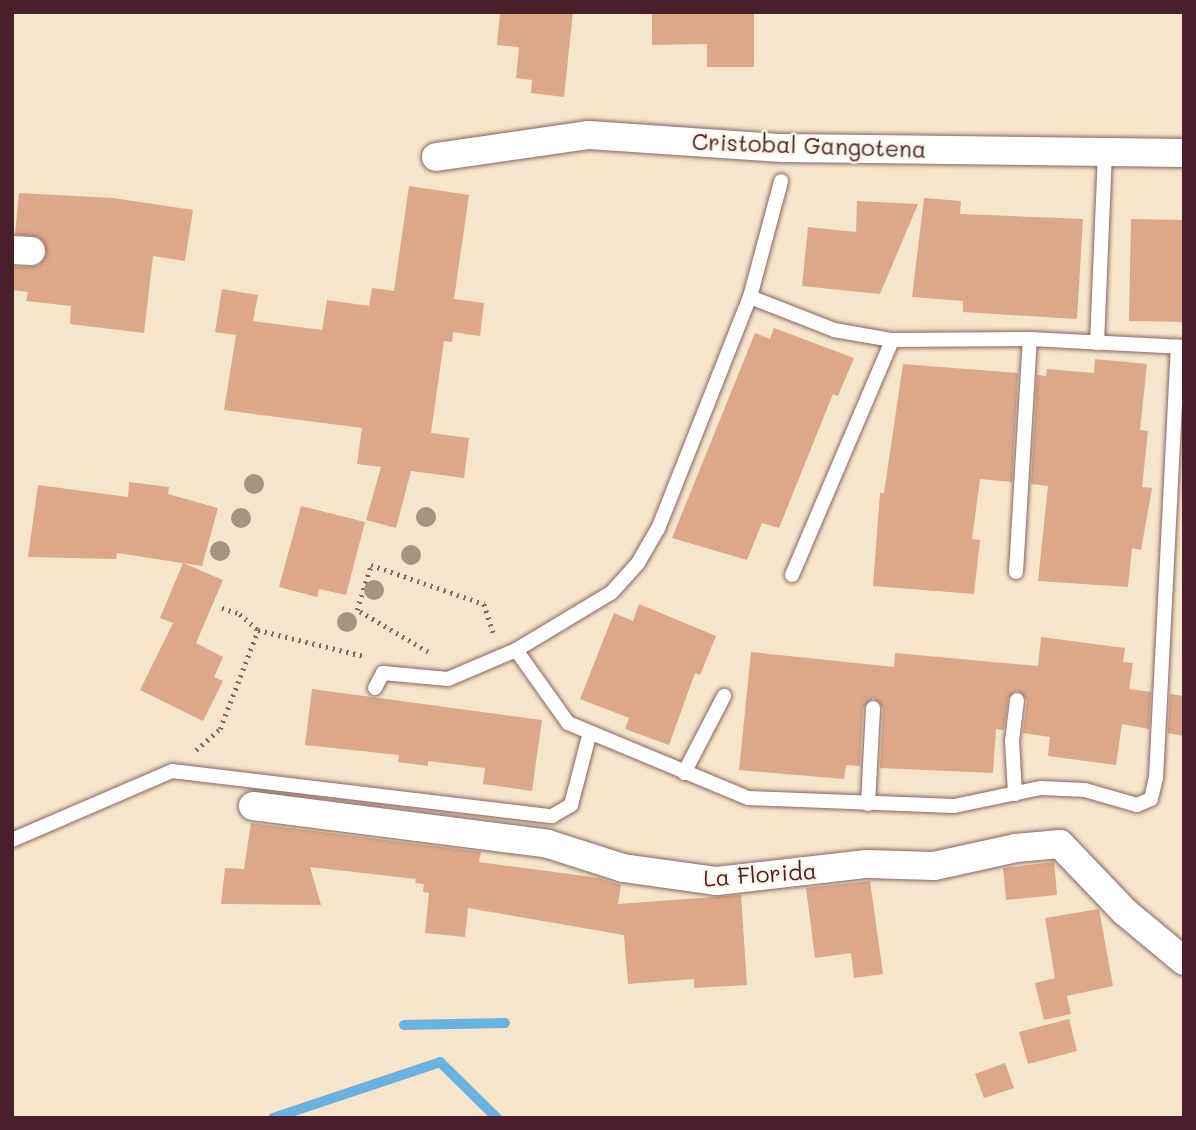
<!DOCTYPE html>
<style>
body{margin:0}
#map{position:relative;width:1196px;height:1130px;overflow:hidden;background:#f5e6cb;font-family:Mali,sans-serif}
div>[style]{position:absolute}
.stream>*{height:10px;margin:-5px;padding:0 5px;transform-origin:5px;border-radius:5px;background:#6bb1e2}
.building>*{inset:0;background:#dda789}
.path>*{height:4.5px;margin-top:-2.25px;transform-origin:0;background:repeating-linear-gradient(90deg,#866563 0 2px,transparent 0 7px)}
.roads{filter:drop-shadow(0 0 2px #866563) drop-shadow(0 0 2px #866563)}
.service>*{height:14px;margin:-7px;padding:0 7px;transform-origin:7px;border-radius:7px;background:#fff}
.minor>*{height:28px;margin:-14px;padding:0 14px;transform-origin:14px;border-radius:14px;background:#fff}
.trees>*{width:20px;height:20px;margin:-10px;border-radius:50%;background:#a49580}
span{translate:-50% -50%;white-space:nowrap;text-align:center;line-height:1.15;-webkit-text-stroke:5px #fcf5e5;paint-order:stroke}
.street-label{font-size:23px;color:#4a1f2b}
.frame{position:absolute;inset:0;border:14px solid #4a1f2b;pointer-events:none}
</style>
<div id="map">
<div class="stream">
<div style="left:404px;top:1025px;width:101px;rotate:-1.1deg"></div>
<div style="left:273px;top:1118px;width:176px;rotate:-18.5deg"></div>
<div style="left:440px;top:1062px;width:80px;rotate:44.5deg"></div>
</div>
<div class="building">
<div style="clip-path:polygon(500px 12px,573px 12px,564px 97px,531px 93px,532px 80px,516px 78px,519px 47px,497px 45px)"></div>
<div style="clip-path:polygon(652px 12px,754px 12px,754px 67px,707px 67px,707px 44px,652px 45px)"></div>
<div style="clip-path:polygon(409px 186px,469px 195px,454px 299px,484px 303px,480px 336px,453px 332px,452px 342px,444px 341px,431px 433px,469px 438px,464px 478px,411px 471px,396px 528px,366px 520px,381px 467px,357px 464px,362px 428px,224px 410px,236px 335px,215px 332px,222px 289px,258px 295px,253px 321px,322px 330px,327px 300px,369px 306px,372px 288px,394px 291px)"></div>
<div style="clip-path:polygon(19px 193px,113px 198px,193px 210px,185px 261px,153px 256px,144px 333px,70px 324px,71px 306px,26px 301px,28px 292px,12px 290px,13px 267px,38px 266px,47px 253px,39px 237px,15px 234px)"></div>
<div style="clip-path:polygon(924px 198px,961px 201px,960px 214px,1083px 219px,1077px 319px,963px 312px,963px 301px,912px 297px)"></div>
<div style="clip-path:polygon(857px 201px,918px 204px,880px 294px,802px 286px,808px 227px,856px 232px)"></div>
<div style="clip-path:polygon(1131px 219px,1184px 220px,1184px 322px,1129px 321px)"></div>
<div style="clip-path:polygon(774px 328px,854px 358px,838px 396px,833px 394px,779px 528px,762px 523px,747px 560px,672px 538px,755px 333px,770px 339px)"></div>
<div style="clip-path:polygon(1095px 359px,1147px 364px,1140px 430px,1148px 431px,1142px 487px,1152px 488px,1141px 550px,1132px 548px,1128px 587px,1038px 581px,1048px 486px,1031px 484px,1037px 375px,1046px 376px,1047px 369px,1094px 373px)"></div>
<div style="clip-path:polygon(903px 364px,1018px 373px,1012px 482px,980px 479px,972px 539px,980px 540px,974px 594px,873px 586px,880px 493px,884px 493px)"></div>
<div style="clip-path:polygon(129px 482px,169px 487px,168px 494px,218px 508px,202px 566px,117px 553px,116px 559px,28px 557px,38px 485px,128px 497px)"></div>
<div style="clip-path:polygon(301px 506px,365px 522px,346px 595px,319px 589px,317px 597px,279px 587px)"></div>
<div style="clip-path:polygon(183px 563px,223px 580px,196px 643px,223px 657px,214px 677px,223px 681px,203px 721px,140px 690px,173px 623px,160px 618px)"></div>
<div style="clip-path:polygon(639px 604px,716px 636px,700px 675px,695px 673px,669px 745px,625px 729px,629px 718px,580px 699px,614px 613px,633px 621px)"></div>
<div style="clip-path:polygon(1041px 637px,1125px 648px,1123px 662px,1133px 663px,1129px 689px,1151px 692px,1149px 729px,1122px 724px,1116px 765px,1048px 756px,1050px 737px,1023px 733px,1027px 700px,1017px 690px,1008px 698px,1004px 730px,996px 729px,993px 773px,880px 768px,883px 708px,873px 698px,863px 708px,860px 766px,846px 765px,844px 779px,739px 770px,751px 652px,894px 667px,895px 653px,1038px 666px)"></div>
<div style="clip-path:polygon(312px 689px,542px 720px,532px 791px,483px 784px,485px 768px,428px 761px,428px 766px,398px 762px,399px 755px,305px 745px)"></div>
<div style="clip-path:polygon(1170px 694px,1184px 696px,1184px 736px,1168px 733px)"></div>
<div style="clip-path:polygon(251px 823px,481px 852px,479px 862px,599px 878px,621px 885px,618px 904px,741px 895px,747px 985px,694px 988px,694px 979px,628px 984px,624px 935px,468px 908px,465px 937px,425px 933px,429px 893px,423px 892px,424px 884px,415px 883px,416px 879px,310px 867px,321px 905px,221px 904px,225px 868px,244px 869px)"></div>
<div style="clip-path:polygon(1054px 862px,1057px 895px,1006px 900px,1003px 868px)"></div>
<div style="clip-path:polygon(870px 881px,883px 974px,854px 978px,851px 953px,815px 958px,806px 888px)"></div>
<div style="clip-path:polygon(1099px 909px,1113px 986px,1067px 996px,1071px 1014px,1044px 1020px,1035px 983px,1055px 978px,1045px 918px)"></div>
<div style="clip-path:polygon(1069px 1019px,1077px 1051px,1028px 1064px,1019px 1032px)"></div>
<div style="clip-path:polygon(1005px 1063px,1014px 1088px,984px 1098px,975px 1074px)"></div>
</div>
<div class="path">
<div style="left:222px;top:608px;width:19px;rotate:18deg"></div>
<div style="left:240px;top:614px;width:24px;rotate:42deg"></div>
<div style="left:428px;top:652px;width:82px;rotate:-149.4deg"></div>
<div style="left:357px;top:610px;width:47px;rotate:-72.7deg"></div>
<div style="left:371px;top:565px;width:120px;rotate:19deg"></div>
<div style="left:484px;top:604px;width:33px;rotate:72deg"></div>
<div style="left:196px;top:750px;width:32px;rotate:-41deg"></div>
<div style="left:220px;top:729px;width:106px;rotate:-69deg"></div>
<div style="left:258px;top:630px;width:109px;rotate:13.8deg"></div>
</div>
<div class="roads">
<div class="service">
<div style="left:750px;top:297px;width:90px;rotate:21.4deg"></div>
<div style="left:834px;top:330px;width:59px;rotate:9.8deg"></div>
<div style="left:892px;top:340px;width:138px;rotate:-0.4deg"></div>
<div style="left:1030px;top:339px;width:154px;rotate:3deg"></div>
<div style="left:1097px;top:343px;width:191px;rotate:-87.6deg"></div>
<div style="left:1016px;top:572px;width:233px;rotate:-86.6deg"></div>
<div style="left:792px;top:575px;width:255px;rotate:-66.9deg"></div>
<div style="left:516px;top:650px;width:90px;rotate:54.5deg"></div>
<div style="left:568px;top:723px;width:195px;rotate:22.6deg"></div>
<div style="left:748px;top:798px;width:206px;rotate:2.2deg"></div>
<div style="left:954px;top:806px;width:89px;rotate:-11.7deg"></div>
<div style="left:1041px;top:788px;width:44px;rotate:2.6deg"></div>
<div style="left:1085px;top:790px;width:54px;rotate:16.1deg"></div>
<div style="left:1137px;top:805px;width:15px;rotate:-23deg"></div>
<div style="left:1151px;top:799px;width:22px;rotate:-77deg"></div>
<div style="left:1156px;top:778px;width:432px;rotate:-87.1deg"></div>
<div style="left:375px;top:688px;width:17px;rotate:-62deg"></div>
<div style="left:383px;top:673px;width:65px;rotate:5.3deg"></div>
<div style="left:448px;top:679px;width:74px;rotate:-23.1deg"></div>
<div style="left:516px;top:650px;width:112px;rotate:-31.1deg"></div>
<div style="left:612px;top:592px;width:39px;rotate:-48deg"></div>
<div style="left:638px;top:563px;width:39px;rotate:-60deg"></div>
<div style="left:658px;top:529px;width:250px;rotate:-68.4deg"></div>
<div style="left:750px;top:297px;width:120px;rotate:-75deg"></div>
<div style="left:684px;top:773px;width:87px;rotate:-62.5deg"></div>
<div style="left:1015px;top:794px;width:53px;rotate:-93.2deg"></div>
<div style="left:1012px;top:741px;width:41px;rotate:-83deg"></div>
<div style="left:868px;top:804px;width:96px;rotate:-87deg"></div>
<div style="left:12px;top:840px;width:174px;rotate:-23.3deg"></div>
<div style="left:172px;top:771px;width:383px;rotate:6.8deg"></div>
<div style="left:552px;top:816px;width:22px;rotate:-30deg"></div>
<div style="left:571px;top:805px;width:75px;rotate:-75.4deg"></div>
</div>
<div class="minor">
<div style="left:436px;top:157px;width:155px;rotate:-8.2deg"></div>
<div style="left:589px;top:135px;width:193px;rotate:3.9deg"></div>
<div style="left:782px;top:148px;width:402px;rotate:0.7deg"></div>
<div style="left:12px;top:250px;width:19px;rotate:3deg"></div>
<div style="left:253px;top:806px;width:297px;rotate:7.3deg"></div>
<div style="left:548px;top:844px;width:79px;rotate:17.7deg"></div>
<div style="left:623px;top:868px;width:95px;rotate:7.9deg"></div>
<div style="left:717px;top:881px;width:151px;rotate:-6.5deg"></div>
<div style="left:867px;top:864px;width:67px;rotate:1.7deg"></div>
<div style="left:934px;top:866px;width:84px;rotate:-12.4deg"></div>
<div style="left:1016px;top:848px;width:44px;rotate:-5.2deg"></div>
<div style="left:1060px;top:844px;width:94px;rotate:46.3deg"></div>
<div style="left:1125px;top:912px;width:77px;rotate:39.7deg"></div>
</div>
</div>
<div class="trees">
<div style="left:254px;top:484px"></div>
<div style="left:426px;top:517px"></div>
<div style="left:241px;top:518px"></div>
<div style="left:220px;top:551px"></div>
<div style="left:411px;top:555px"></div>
<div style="left:374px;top:590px"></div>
<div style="left:347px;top:622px"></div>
</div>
<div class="street-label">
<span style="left:809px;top:145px;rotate:2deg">Cristobal Gangotena</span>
<span style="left:760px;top:874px;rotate:-4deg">La Florida</span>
</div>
<div class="frame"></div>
</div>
